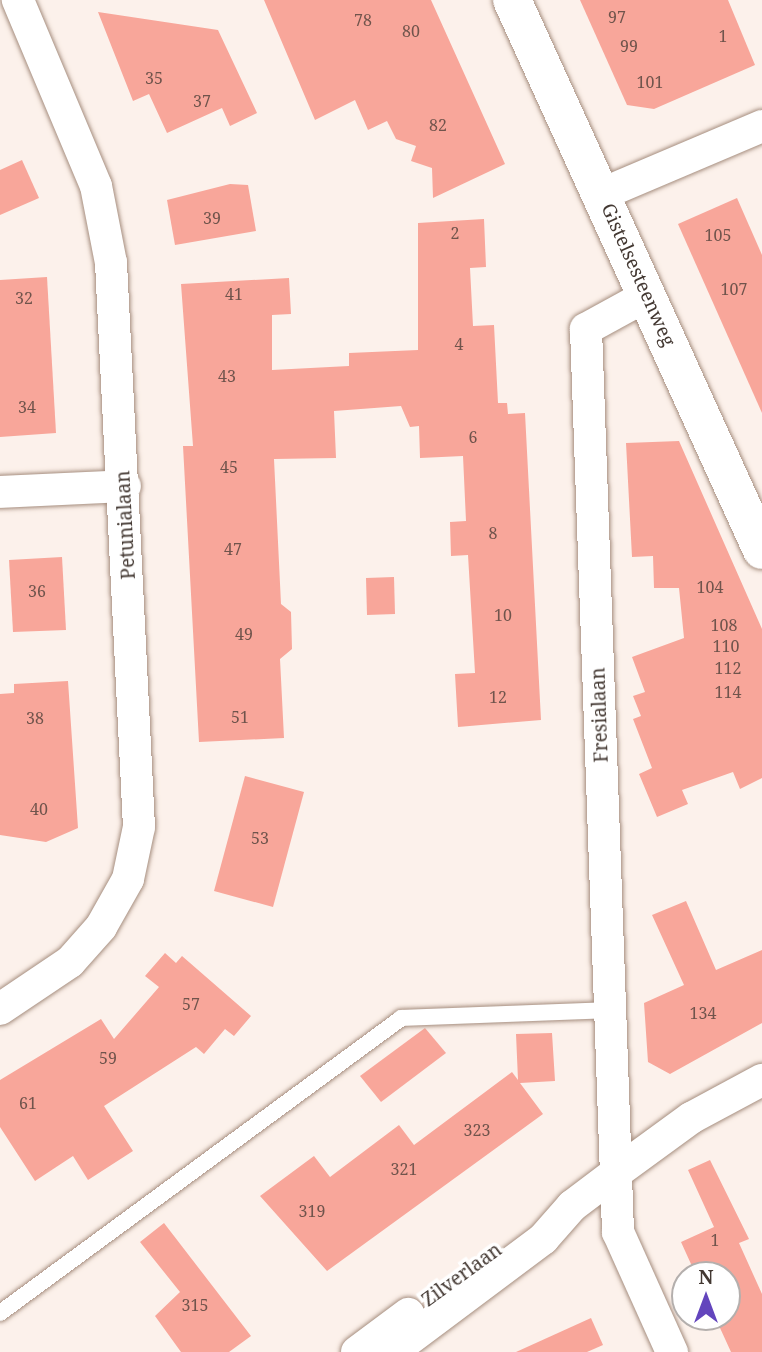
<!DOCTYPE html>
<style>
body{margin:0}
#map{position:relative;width:762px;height:1352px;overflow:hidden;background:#fcf1eb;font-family:"Noto Serif",serif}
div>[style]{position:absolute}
.building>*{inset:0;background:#f8a69a}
.roads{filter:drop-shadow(0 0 2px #a68e7f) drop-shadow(0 0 2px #a68e7f)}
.lane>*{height:16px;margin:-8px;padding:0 8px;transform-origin:8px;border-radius:8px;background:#fff}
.street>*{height:32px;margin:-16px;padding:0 16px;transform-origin:16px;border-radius:16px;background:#fff}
.secondary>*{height:38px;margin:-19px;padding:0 19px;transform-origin:19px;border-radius:19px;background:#fff}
span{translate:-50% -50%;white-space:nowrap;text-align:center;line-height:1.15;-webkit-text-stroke:7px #fff;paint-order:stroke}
.number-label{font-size:16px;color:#70544c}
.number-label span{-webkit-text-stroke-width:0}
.street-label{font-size:19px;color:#433832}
.north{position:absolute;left:671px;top:1261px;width:70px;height:70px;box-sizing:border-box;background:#fff;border:2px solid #b4afad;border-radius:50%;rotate:0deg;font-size:19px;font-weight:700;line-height:28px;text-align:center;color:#433832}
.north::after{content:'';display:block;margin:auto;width:24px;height:32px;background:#6345bd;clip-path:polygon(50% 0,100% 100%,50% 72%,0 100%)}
</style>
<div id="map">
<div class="building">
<div style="clip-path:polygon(264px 0,431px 0,505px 164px,433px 198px,432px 168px,411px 161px,416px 146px,396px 139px,387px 121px,368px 130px,355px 100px,315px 120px)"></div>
<div style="clip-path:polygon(580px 0,728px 0,755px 65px,654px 109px,627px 105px)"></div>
<div style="clip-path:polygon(98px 12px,218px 30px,257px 113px,230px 126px,222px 108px,167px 133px,149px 94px,133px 101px)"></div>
<div style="clip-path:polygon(22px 160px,39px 198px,0 215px,0 170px)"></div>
<div style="clip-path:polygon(230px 184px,248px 185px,256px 231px,175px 245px,167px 200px)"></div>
<div style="clip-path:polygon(737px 198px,762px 255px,762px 413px,678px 224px)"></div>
<div style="clip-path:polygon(484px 219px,486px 267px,470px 268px,473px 326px,494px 325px,498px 403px,507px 403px,508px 414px,525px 413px,541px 720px,458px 727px,455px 674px,475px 673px,468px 555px,451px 556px,450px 522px,466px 521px,463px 456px,420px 458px,419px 426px,410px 427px,401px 406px,334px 411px,336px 458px,274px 459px,281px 604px,291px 612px,292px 649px,280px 659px,284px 738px,199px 742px,183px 446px,193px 446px,181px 284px,289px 278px,291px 314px,272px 315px,272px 370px,349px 366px,349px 353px,418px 350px,418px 223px)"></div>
<div style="clip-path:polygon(47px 277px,56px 433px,0 437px,0 280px)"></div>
<div style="clip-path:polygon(679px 441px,762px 629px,762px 778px,740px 789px,733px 772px,682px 790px,688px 804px,657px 817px,639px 774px,652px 768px,633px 719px,641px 716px,633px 696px,645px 692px,632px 657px,684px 638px,679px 588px,654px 588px,653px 556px,632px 557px,626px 443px)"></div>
<div style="clip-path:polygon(62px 557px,66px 630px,13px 632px,9px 560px)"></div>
<div style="clip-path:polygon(394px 577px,395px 614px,367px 615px,366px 578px)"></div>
<div style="clip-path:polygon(68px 681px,78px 828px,46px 842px,0 835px,0 694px,14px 693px,14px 684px)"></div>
<div style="clip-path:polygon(245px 776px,304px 792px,273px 907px,214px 891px)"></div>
<div style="clip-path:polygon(686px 901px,716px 970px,762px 950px,762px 1023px,670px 1074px,648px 1062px,644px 1003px,684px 985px,652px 915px)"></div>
<div style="clip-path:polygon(165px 953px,176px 963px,182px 956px,251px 1016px,234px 1036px,225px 1029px,204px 1054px,196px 1047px,104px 1106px,133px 1151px,88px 1180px,73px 1156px,35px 1181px,0 1127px,0 1080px,101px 1019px,114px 1039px,159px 987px,145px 976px)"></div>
<div style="clip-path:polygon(425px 1028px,446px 1053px,381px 1102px,360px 1076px)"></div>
<div style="clip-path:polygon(552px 1033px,555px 1081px,520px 1083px,543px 1114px,327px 1271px,260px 1196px,314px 1156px,330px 1177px,399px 1125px,414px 1145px,512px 1072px,518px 1080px,516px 1034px)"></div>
<div style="clip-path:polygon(710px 1160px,749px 1239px,739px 1243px,762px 1294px,762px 1352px,731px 1352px,715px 1317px,727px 1317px,727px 1275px,696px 1275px,681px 1242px,714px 1227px,688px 1170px)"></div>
<div style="clip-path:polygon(164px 1223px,251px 1336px,229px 1352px,181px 1352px,155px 1316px,180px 1292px,140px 1242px)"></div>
<div style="clip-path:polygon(591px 1318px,603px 1345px,587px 1352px,516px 1352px)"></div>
</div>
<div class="roads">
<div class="lane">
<div style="left:0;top:1313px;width:498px;rotate:-36.3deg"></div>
<div style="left:401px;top:1018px;width:210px;rotate:-2.2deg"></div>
</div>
<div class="street">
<div style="left:602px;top:194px;width:174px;rotate:-23deg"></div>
<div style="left:648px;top:295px;width:71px;rotate:151.3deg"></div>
<div style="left:586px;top:329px;width:904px;rotate:87.97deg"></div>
<div style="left:618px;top:1232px;width:132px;rotate:65.8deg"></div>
<div style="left:0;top:492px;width:125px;rotate:-2.7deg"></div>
<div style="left:0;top:1009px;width:84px;rotate:-33.9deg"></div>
<div style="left:70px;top:962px;width:47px;rotate:-48.5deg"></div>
<div style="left:101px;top:927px;width:55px;rotate:-60.6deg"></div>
<div style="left:128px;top:879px;width:53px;rotate:-78.1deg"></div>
<div style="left:139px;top:827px;width:565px;rotate:-92.84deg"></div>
<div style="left:111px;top:263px;width:78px;rotate:-101deg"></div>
<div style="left:96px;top:186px;width:202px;rotate:-112.8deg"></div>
<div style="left:357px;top:1352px;width:64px;rotate:-36.7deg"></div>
<div style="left:392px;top:1352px;width:189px;rotate:-36.8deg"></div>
<div style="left:543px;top:1239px;width:44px;rotate:-48.7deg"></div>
<div style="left:572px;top:1206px;width:56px;rotate:-37.1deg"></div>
<div style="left:617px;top:1172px;width:92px;rotate:-36.1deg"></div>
<div style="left:691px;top:1118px;width:81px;rotate:-28.2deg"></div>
</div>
<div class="secondary">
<div style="left:512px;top:0;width:604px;rotate:65.56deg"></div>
</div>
</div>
<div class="number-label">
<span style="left:617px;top:17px">97</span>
<span style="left:363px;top:20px">78</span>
<span style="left:411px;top:31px">80</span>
<span style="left:723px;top:36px">1</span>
<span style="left:629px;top:46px">99</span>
<span style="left:154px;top:78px">35</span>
<span style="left:650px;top:82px">101</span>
<span style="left:202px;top:101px">37</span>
<span style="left:438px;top:125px">82</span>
<span style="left:212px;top:218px">39</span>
<span style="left:455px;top:233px">2</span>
<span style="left:718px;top:235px">105</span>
<span style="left:734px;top:289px">107</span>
<span style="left:234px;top:294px">41</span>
<span style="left:24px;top:298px">32</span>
<span style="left:459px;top:344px">4</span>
<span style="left:227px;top:376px">43</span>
<span style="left:27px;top:407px">34</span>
<span style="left:473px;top:437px">6</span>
<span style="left:229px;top:467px">45</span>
<span style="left:493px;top:533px">8</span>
<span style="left:233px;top:549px">47</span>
<span style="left:710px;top:587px">104</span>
<span style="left:37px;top:591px">36</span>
<span style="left:503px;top:615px">10</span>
<span style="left:724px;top:625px">108</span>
<span style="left:244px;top:634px">49</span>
<span style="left:726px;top:646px">110</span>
<span style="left:728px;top:668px">112</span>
<span style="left:728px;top:692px">114</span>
<span style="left:498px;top:697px">12</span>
<span style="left:240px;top:717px">51</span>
<span style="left:35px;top:718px">38</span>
<span style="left:39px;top:809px">40</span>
<span style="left:260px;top:838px">53</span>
<span style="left:191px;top:1004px">57</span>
<span style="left:703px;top:1013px">134</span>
<span style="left:108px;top:1058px">59</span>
<span style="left:28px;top:1103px">61</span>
<span style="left:477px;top:1130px">323</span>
<span style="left:404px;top:1169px">321</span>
<span style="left:312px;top:1211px">319</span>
<span style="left:715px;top:1240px">1</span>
<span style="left:195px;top:1305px">315</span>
</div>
<div class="street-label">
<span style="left:638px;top:275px;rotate:66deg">Gistelsesteenweg</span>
<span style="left:126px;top:525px;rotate:-93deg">Petunialaan</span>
<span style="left:600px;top:715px;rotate:-92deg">Fresialaan</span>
<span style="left:462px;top:1275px;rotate:-36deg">Zilverlaan</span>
</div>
<div class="north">N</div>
</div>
